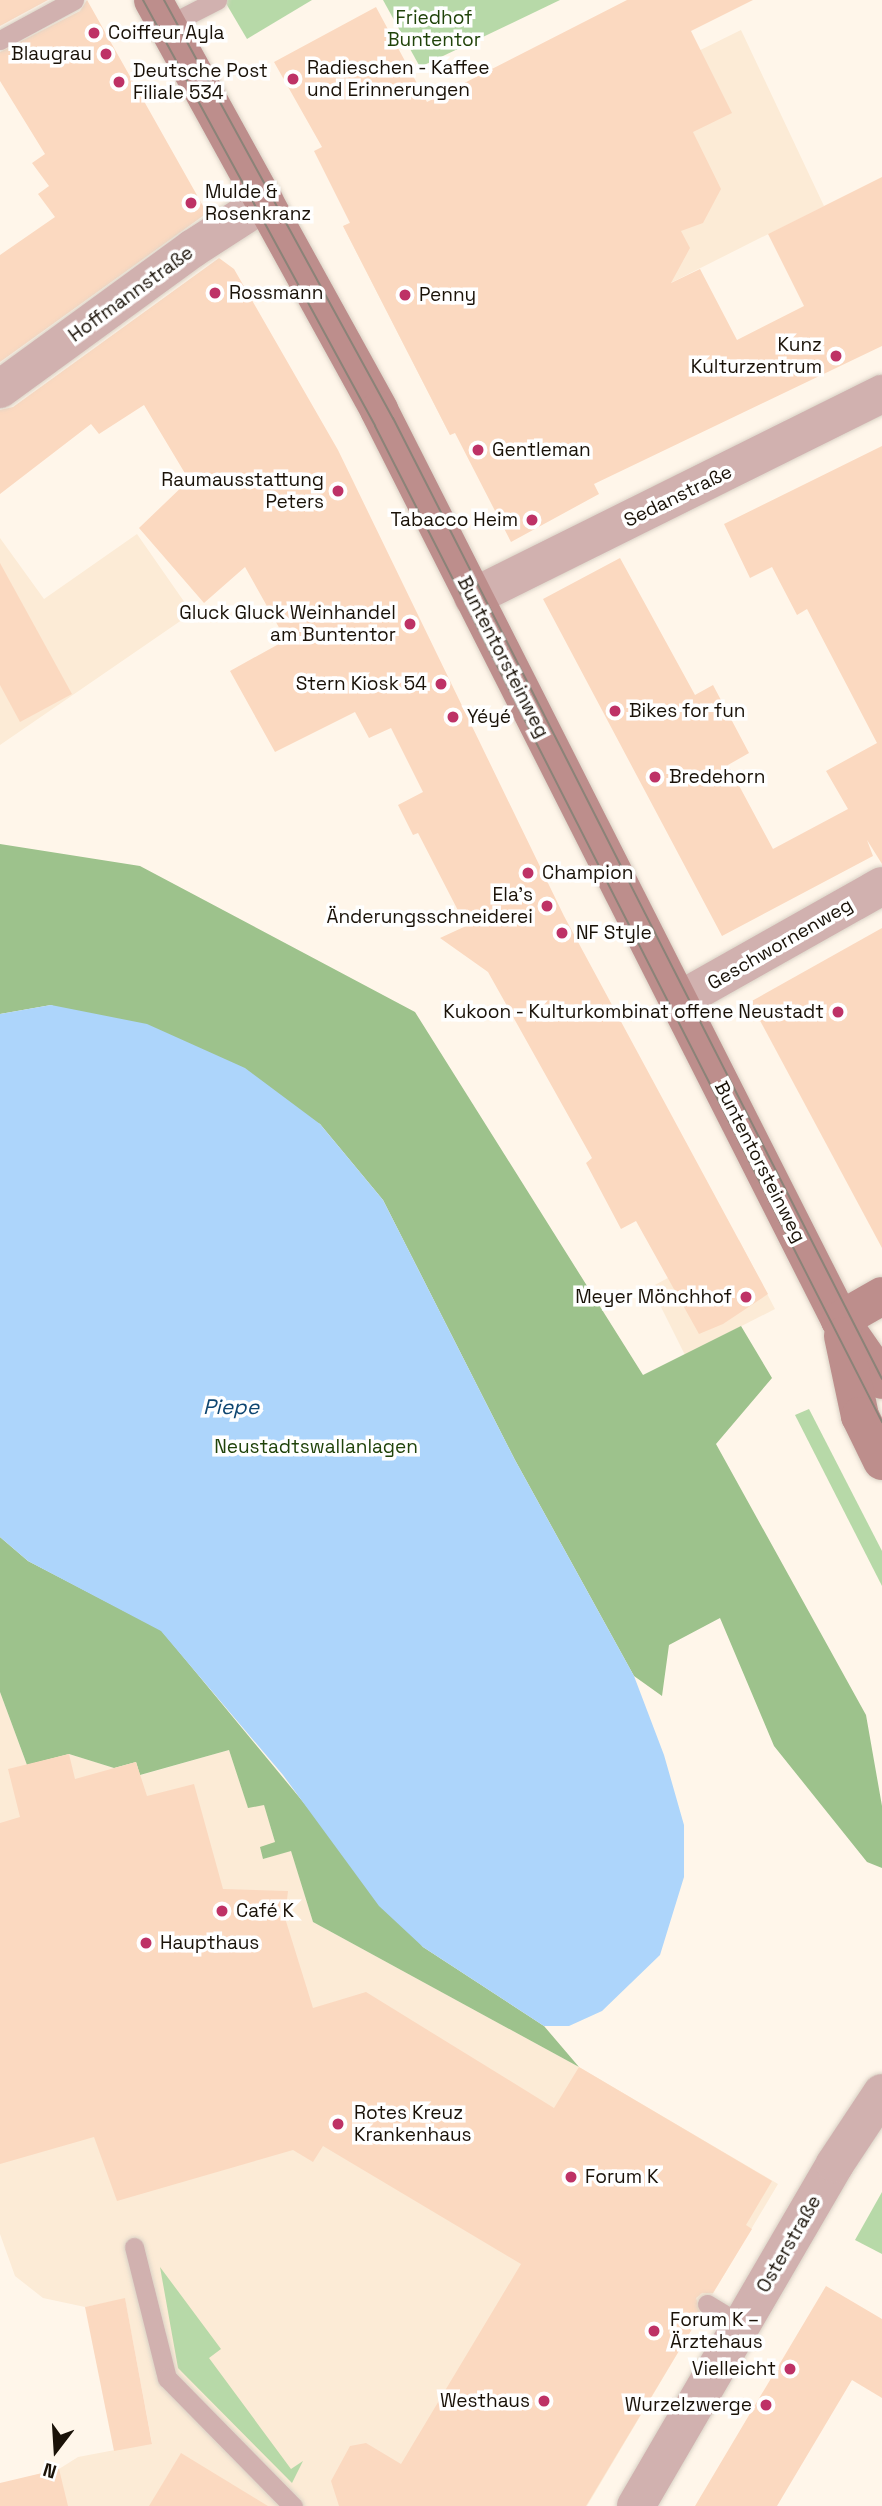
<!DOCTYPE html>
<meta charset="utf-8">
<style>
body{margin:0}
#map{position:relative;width:882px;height:2506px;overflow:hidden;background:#fff6ea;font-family:"Space Grotesk",sans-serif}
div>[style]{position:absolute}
.built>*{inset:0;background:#fcebd6}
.green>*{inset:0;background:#b7d9a8}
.forest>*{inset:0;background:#9dc28c}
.water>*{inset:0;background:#add5fb}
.building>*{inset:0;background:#fbd9c0}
.roads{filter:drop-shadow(0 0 2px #dad2c6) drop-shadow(0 0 2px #dad2c6)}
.lane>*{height:19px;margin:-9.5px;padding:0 9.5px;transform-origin:9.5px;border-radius:9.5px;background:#d1b1af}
.street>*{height:38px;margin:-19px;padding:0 19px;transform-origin:19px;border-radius:19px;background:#d1b1af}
.secondary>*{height:38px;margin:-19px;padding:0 19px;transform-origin:19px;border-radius:19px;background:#bd8e8c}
.tram>*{height:2px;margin:-1px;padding:0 1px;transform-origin:1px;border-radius:1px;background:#8b8378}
.dots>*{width:19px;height:19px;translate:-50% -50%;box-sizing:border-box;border:4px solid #fff;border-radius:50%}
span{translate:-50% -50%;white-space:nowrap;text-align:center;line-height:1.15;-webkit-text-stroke:7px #fff;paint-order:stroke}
.park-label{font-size:19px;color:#20430a}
.poi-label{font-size:19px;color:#1a1208}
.left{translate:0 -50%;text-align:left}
.right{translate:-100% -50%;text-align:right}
.street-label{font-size:19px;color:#1a1208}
.water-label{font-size:21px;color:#0e4671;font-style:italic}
.north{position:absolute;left:21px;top:2415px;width:70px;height:70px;-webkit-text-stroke:5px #fff;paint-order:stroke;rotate:197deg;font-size:19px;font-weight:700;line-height:28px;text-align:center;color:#1a1208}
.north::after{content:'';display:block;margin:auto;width:24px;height:32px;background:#1a1208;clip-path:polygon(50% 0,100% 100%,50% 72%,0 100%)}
</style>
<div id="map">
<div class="built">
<div style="clip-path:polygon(741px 30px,824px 206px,579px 329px,594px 361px,450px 435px,343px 226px)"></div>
<div style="clip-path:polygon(137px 534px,192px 613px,0 745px,0 538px,44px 599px)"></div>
<div style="clip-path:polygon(739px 1240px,775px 1309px,685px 1355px,651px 1287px)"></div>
<div style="clip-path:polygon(0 1692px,27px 1765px,69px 1754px,114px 1768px,136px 1762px,141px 1775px,229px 1750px,248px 1807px,264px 1804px,275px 1842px,263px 1859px,291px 1850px,313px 1922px,579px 2067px,778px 2184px,587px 2506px,0 2506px,0 2484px,59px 2469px,78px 2457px,152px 2443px,125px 2299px,85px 2307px,43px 2298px,15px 2276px,0 2234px)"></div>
</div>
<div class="green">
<div style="clip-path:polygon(224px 0,312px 0,247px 39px)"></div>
<div style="clip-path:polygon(383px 0,560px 0,420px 67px)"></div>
<div style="clip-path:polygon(809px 1409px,882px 1551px,882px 1586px,795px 1415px)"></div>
<div style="clip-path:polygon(882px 2192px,882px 2254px,855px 2240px)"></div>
<div style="clip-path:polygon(160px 2267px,221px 2349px,209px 2358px,291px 2469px,303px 2461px,292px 2483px,178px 2368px)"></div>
</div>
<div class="forest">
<div style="clip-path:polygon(0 844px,140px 866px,415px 1012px,643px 1375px,741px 1326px,772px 1378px,716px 1444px,866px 1715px,882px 1806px,882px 1868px,867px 1862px,774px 1746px,720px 1618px,669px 1645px,662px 1696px,634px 1676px,515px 1460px,383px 1200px,320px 1124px,51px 1005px,0 1014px)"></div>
<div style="clip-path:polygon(0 1537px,28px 1561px,161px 1630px,423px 1947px,544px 2026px,579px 2067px,313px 1922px,291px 1851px,263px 1859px,260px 1847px,275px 1842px,264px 1805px,248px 1808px,229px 1750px,140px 1775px,136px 1762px,114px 1768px,69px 1754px,27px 1765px,0 1692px)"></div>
</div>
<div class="water">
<div style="clip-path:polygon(51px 1005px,147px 1024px,245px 1068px,320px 1124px,383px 1200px,515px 1460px,634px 1676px,664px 1755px,684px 1825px,684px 1877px,660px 1955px,602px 2011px,569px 2026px,544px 2026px,423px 1947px,379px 1906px,283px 1775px,161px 1631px,28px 1561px,0 1537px,0 1014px)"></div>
</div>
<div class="building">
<div style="clip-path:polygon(0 0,48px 0,0 26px)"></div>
<div style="clip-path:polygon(87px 0,207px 213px,0 362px,0 255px,55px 217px,38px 194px,49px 186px,32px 163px,45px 154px,0 81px,0 52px,80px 11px)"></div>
<div style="clip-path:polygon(627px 0,753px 0,691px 31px,732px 113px,693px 132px,721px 189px,703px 223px,681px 231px,690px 248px,671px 283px,700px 269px,737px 340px,804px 306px,768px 234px,882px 177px,882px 346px,594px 484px,599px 494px,511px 542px,455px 433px,450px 435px,343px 226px,350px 223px,314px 151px,322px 147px,274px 62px,376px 7px,427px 102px)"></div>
<div style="clip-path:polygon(219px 258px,234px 269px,338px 450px,564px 916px,768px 1294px,723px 1324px,699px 1334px,636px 1221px,621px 1229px,586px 1163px,592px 1158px,488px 972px,440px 938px,466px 926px,418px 833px,413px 835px,398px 805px,423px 792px,391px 728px,369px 738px,355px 712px,275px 752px,230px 671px,286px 640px,245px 567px,204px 603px,139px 528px,189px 480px,144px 405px,99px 434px,91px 424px,0 494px,0 410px,13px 407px)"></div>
<div style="clip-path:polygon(882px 446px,882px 864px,867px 840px,873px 856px,722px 936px,543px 599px,620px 558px,695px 695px,713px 685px,749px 753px,728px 765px,773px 849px,848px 809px,826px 771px,877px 743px,807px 609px,797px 615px,772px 567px,750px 578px,724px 524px)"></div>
<div style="clip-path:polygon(0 563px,72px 694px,20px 722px,0 685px)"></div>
<div style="clip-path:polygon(882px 928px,882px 1248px,750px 1002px)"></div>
<div style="clip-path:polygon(69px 1754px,75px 1779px,136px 1762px,147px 1796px,194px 1784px,223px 1889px,288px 1891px,285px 1918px,313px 2008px,366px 1992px,554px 2108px,579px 2067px,772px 2181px,746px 2225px,752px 2229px,713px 2293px,702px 2293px,696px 2298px,701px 2314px,586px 2506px,339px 2506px,331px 2481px,350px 2446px,366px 2443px,401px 2464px,521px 2264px,323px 2146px,313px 2162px,293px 2150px,117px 2201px,94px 2137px,0 2164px,0 1823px,20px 1817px,8px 1769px)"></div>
<div style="clip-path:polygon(826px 2286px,882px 2319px,882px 2398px,852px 2380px,777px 2506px,695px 2506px)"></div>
<div style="clip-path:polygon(125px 2298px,152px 2444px,114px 2451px,85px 2307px)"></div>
<div style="clip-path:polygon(181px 2453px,268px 2506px,149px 2506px)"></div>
<div style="clip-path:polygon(59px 2469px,68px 2506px,0 2506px,0 2483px)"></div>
</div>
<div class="roads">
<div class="lane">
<div style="left:168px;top:25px;width:55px;rotate:-27deg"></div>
<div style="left:0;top:40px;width:84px;rotate:-28.4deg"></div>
<div style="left:134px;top:2247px;width:135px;rotate:75.9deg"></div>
<div style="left:167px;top:2378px;width:180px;rotate:45.5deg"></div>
<div style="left:707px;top:2304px;width:41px;rotate:31deg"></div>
</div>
<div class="street">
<div style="left:0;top:389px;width:238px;rotate:-36.1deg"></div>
<div style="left:192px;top:249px;width:87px;rotate:-32.8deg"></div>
<div style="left:473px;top:597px;width:457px;rotate:-26.4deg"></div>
<div style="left:678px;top:1001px;width:234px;rotate:-29.4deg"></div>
<div style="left:636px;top:2506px;width:396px;rotate:-59.8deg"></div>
<div style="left:835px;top:2164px;width:85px;rotate:-56.5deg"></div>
</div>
<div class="secondary">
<div style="left:153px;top:0;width:468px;rotate:61.1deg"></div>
<div style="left:379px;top:410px;width:1020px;rotate:63.13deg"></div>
<div style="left:840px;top:1320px;width:73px;rotate:55deg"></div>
<div style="left:840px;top:1320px;width:48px;rotate:-29.7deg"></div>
<div style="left:843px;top:1336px;width:82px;rotate:78deg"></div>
<div style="left:860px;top:1416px;width:50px;rotate:63.9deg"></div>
</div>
</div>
<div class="tram">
<div style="left:143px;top:0;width:485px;rotate:61.4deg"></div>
<div style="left:375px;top:426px;width:1118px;rotate:63.02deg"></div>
<div style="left:164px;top:0;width:477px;rotate:61.3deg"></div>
<div style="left:393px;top:418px;width:1078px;rotate:63.03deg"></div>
</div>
<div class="dots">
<div style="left:94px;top:33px;background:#be3266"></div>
<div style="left:106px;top:54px;background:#be3266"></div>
<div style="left:293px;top:79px;background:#be3266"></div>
<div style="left:119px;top:82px;background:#be3266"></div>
<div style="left:191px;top:203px;background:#be3266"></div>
<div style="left:215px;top:293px;background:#be3266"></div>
<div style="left:405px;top:295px;background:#be3266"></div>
<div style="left:836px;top:356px;background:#be3266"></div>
<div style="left:478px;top:450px;background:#be3266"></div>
<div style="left:338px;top:491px;background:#be3266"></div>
<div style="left:532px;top:520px;background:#be3266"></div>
<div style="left:410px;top:624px;background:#be3266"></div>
<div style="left:441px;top:684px;background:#be3266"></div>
<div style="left:615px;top:711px;background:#be3266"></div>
<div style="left:453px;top:717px;background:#be3266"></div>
<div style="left:655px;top:777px;background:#be3266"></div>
<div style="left:528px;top:873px;background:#be3266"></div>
<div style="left:547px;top:906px;background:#be3266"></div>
<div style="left:562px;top:933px;background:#be3266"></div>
<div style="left:838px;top:1012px;background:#be3266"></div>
<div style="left:746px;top:1297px;background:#be3266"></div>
<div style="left:222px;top:1911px;background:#be3266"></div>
<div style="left:146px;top:1943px;background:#be3266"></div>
<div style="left:338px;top:2124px;background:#be3266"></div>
<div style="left:571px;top:2177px;background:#be3266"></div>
<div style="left:654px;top:2331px;background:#be3266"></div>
<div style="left:790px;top:2369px;background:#be3266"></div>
<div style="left:544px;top:2401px;background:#be3266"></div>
<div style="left:766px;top:2405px;background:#be3266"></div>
</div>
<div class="park-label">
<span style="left:434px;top:29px">Friedhof<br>Buntentor</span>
<span style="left:316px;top:1447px">Neustadtswallanlagen</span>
</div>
<div class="poi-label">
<span class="left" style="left:108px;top:33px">Coiffeur Ayla</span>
<span class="right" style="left:92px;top:54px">Blaugrau</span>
<span class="left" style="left:307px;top:79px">Radieschen - Kaffee<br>und Erinnerungen</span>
<span class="left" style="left:133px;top:82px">Deutsche Post<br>Filiale 534</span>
<span class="left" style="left:205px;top:203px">Mulde &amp;<br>Rosenkranz</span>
<span class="left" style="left:229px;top:293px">Rossmann</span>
<span class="left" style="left:419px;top:295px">Penny</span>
<span class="right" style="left:822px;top:356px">Kunz<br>Kulturzentrum</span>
<span class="left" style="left:492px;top:450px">Gentleman</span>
<span class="right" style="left:324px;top:491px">Raumausstattung<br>Peters</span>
<span class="right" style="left:518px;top:520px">Tabacco Heim</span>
<span class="right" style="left:396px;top:624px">Gluck Gluck Weinhandel<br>am Buntentor</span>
<span class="right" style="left:427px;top:684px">Stern Kiosk 54</span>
<span class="left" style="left:629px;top:711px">Bikes for fun</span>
<span class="left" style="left:467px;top:717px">Yéyé</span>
<span class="left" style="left:669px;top:777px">Bredehorn</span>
<span class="left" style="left:542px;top:873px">Champion</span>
<span class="right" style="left:533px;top:906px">Ela's<br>Änderungsschneiderei</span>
<span class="left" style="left:576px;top:933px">NF Style</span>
<span class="right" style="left:824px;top:1012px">Kukoon - Kulturkombinat offene Neustadt</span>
<span class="right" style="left:732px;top:1297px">Meyer Mönchhof</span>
<span class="left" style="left:236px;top:1911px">Café K</span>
<span class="left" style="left:160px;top:1943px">Haupthaus</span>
<span class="left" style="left:354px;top:2124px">Rotes Kreuz<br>Krankenhaus</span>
<span class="left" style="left:585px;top:2177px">Forum K</span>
<span class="left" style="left:670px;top:2331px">Forum K –<br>Ärztehaus</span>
<span class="right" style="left:776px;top:2369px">Vielleicht</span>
<span class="right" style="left:530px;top:2401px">Westhaus</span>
<span class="right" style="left:752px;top:2405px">Wurzelzwerge</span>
</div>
<div class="street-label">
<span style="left:131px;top:294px;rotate:-36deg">Hoffmannstraße</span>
<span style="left:678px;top:496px;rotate:-26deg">Sedanstraße</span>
<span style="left:503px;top:657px;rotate:63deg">Buntentorsteinweg</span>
<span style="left:780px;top:944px;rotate:-30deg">Geschwornenweg</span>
<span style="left:760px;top:1162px;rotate:63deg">Buntentorsteinweg</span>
<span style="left:789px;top:2244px;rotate:-60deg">Osterstraße</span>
</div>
<div class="water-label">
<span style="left:231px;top:1407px">Piepe</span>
</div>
<div class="north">N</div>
</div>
